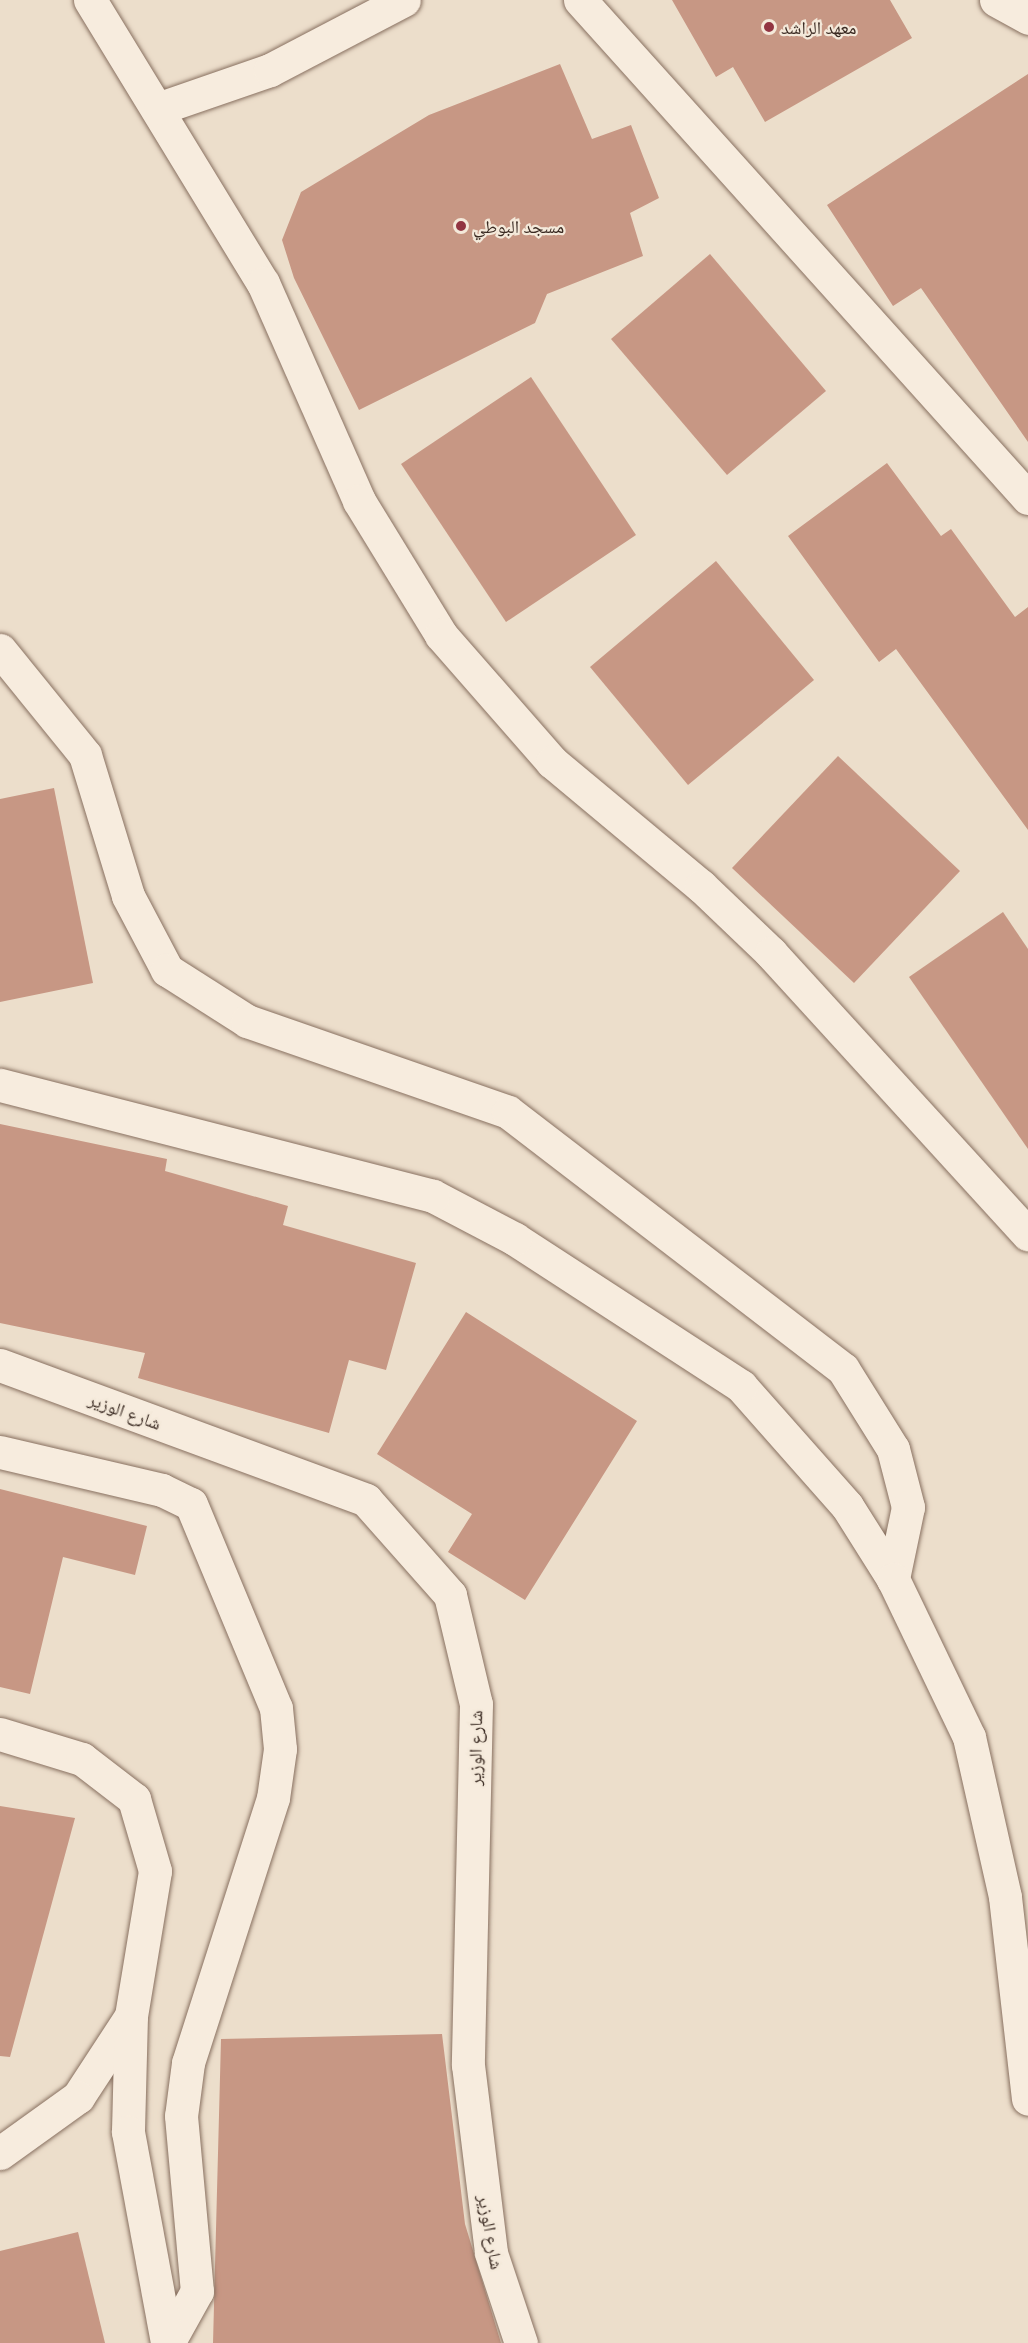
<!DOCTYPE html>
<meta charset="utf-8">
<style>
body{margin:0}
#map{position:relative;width:1028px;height:2343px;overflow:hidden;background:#ecdecb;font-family:"Playfair Display","Noto Naskh Arabic",serif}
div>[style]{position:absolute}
.building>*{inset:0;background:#c79784}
.roads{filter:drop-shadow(0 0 2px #887060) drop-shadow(0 0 2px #887060)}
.street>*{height:33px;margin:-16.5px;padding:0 16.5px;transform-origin:16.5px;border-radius:16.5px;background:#f7ecde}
.dots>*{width:16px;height:16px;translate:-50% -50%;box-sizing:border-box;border:3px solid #f4e9da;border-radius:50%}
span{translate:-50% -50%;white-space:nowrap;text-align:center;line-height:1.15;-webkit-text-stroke:4.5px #f4e9da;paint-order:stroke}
.poi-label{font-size:18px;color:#3a2a22}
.left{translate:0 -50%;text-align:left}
.street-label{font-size:18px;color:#3a2a22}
</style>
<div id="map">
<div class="building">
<div style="clip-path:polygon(672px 0,890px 0,912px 38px,765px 122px,733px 67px,716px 77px)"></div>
<div style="clip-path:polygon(560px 64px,592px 139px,631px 125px,659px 198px,630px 213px,643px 256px,547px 294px,535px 323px,359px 410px,294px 278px,282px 240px,301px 192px,429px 115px)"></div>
<div style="clip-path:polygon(1028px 74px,1028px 442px,921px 288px,893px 306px,827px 205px)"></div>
<div style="clip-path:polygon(710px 254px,826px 391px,727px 475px,611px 339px)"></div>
<div style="clip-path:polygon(531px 377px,636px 535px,506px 622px,401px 464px)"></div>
<div style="clip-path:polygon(887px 463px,941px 536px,951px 529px,1015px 617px,1028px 607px,1028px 830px,896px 649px,879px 662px,788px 536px)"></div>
<div style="clip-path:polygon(716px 561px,814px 680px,688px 785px,590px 667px)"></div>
<div style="clip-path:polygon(838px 756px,960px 871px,854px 983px,732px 868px)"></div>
<div style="clip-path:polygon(54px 788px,93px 983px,0 1002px,0 799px)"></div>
<div style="clip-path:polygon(1003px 912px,1028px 949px,1028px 1149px,909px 977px)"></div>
<div style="clip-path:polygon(0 1124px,167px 1159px,165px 1171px,288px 1206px,283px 1225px,416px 1263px,386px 1370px,349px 1360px,329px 1433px,138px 1378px,145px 1353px,0 1323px)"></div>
<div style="clip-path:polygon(466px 1312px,637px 1421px,525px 1600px,448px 1552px,472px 1514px,377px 1454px)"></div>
<div style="clip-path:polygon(0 1489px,147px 1526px,135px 1575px,63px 1557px,30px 1694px,0 1687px)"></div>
<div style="clip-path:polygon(0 1806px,75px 1818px,10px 2057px,0 2056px)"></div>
<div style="clip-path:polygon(442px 2034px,465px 2224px,501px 2343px,213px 2343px,221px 2039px)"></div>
<div style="clip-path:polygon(78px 2232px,105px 2343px,0 2343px,0 2251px)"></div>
</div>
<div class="roads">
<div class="street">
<div style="left:90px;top:0;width:332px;rotate:58.6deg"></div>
<div style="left:263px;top:283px;width:238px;rotate:66.2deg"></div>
<div style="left:359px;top:501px;width:157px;rotate:58.5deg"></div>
<div style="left:441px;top:635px;width:169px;rotate:48.8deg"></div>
<div style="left:552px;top:762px;width:194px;rotate:39.8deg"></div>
<div style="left:701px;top:886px;width:97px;rotate:43.7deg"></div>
<div style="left:771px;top:953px;width:381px;rotate:47.6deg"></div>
<div style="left:580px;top:0;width:670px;rotate:48.03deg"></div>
<div style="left:996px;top:0;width:37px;rotate:29deg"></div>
<div style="left:160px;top:108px;width:116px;rotate:-19.1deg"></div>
<div style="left:270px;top:70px;width:151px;rotate:-27.6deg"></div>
<div style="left:0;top:650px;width:135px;rotate:51deg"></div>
<div style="left:85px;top:755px;width:147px;rotate:73deg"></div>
<div style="left:128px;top:896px;width:84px;rotate:62.2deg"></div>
<div style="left:167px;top:970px;width:95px;rotate:32.5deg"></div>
<div style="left:247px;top:1021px;width:276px;rotate:19.2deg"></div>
<div style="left:508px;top:1112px;width:422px;rotate:37.5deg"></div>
<div style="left:843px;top:1369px;width:94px;rotate:58deg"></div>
<div style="left:893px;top:1449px;width:60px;rotate:75.5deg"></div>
<div style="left:908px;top:1507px;width:74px;rotate:101.8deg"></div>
<div style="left:893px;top:1579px;width:86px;rotate:-122.2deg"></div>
<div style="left:847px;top:1506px;width:160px;rotate:-131.5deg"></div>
<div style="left:741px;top:1386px;width:270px;rotate:-147deg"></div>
<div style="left:515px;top:1239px;width:93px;rotate:-152.3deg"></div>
<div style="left:433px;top:1196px;width:447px;rotate:-165.6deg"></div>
<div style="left:0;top:1365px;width:390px;rotate:20.2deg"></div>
<div style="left:366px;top:1500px;width:127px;rotate:48.5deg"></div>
<div style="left:450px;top:1595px;width:112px;rotate:76.6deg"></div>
<div style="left:476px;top:1704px;width:361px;rotate:91.3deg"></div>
<div style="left:468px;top:2065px;width:189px;rotate:83deg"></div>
<div style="left:491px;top:2253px;width:95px;rotate:71.6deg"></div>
<div style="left:0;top:1452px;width:166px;rotate:13.2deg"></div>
<div style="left:162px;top:1490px;width:32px;rotate:26deg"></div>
<div style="left:191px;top:1504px;width:221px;rotate:67.4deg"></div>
<div style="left:276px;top:1708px;width:41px;rotate:84.4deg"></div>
<div style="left:280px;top:1749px;width:49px;rotate:98.1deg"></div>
<div style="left:273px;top:1798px;width:278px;rotate:107.8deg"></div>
<div style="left:188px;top:2063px;width:53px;rotate:97.5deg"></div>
<div style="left:181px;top:2116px;width:176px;rotate:84.8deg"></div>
<div style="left:197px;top:2291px;width:60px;rotate:119.1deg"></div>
<div style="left:893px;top:1579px;width:175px;rotate:64.3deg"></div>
<div style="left:969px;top:1737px;width:164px;rotate:77.3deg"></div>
<div style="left:1005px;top:1897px;width:203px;rotate:83.5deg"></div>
<div style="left:0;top:1734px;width:86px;rotate:17deg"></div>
<div style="left:82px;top:1759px;width:66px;rotate:37.6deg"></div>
<div style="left:134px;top:1799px;width:75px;rotate:73.7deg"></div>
<div style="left:155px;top:1871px;width:147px;rotate:99.4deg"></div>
<div style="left:131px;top:2016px;width:97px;rotate:123.2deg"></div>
<div style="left:78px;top:2097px;width:96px;rotate:144.3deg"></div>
<div style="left:131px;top:2016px;width:116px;rotate:91.5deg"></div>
<div style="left:128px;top:2132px;width:215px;rotate:79.5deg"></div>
</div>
</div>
<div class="dots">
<div style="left:769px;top:27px;background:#923542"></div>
<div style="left:461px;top:226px;background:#923542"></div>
</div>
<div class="poi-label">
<span class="left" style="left:781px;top:27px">معهد الراشد</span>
<span class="left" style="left:473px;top:226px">مسجد البوطي</span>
</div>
<div class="street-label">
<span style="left:125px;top:1411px;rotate:20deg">شارع الوزير</span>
<span style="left:475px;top:1748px;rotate:-89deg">شارع الوزير</span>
<span style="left:491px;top:2232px;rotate:80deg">شارع الوزير</span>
</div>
</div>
